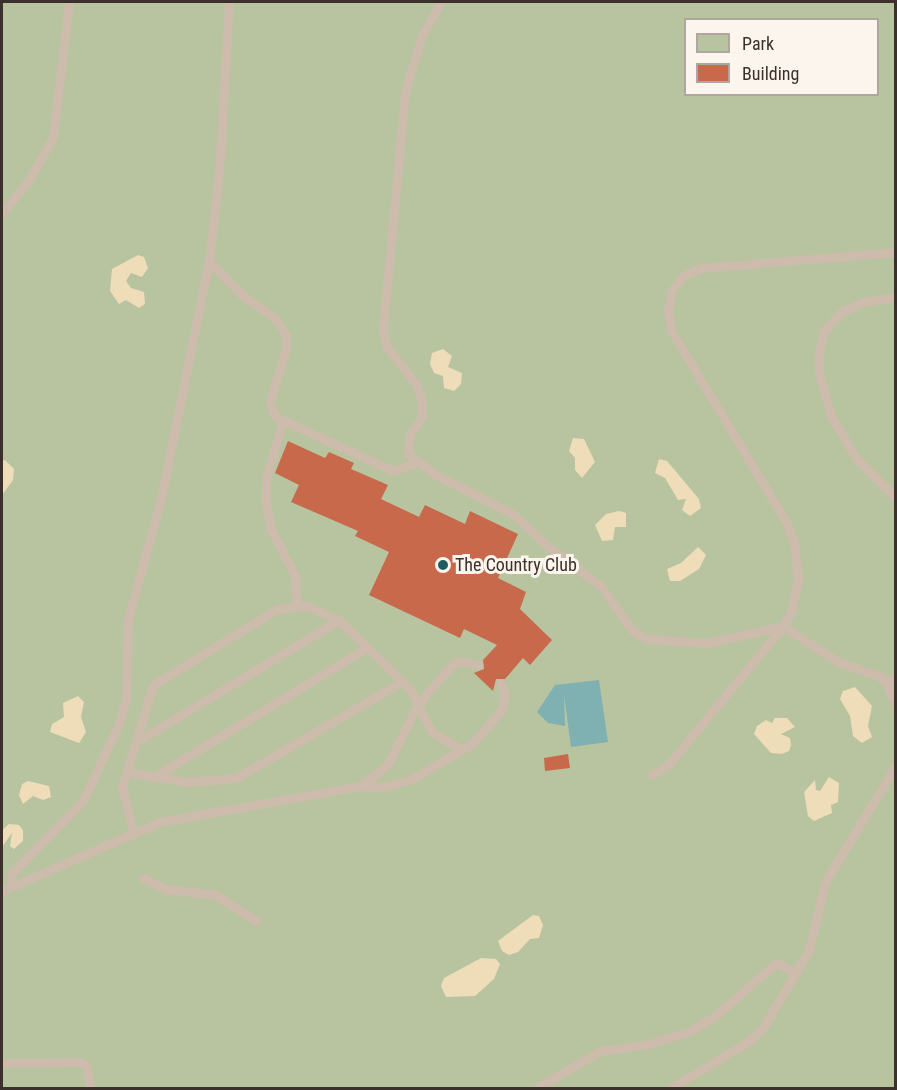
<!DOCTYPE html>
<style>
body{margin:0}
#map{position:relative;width:897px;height:1090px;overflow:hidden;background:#f4ebe1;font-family:"Roboto Condensed",sans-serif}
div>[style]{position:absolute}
.green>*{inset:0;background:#b8c4a0}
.sand>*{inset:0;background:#efdcb8}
.water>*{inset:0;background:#7fb0b2}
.building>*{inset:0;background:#c8694b}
.service>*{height:9px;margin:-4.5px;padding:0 4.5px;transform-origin:4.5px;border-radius:4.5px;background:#cdbbac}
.dots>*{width:16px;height:16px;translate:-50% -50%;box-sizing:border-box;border:3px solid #fbf5ee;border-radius:50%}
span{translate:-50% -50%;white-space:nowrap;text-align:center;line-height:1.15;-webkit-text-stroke:6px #fbf5ee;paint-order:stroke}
.poi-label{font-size:18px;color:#3b302b}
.left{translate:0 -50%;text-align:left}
.frame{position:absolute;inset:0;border:3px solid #3b302b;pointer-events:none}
.legend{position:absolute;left:684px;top:18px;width:195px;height:78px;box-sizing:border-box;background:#fbf5ee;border:2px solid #aea6a0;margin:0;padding:8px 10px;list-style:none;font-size:18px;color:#3b302b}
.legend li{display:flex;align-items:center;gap:12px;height:30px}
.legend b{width:30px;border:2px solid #aea6a0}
</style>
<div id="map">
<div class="green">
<div style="clip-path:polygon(evenodd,2px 2px,895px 2px,895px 1088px,2px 1088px,2px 2px,686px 20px,878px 20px,878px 94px,686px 94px,686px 20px)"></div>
</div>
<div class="sand">
<div style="clip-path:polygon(138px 255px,144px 257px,148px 268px,142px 277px,131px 273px,126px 281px,131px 288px,144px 292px,145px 304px,139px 308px,126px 300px,119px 304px,110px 291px,112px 269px)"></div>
<div style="clip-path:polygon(443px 349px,452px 356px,448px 367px,462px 373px,461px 384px,454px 391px,444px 388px,443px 376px,434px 373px,430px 364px,432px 353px)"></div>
<div style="clip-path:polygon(573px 438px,584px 439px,595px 462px,582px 478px,575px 470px,575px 458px,569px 451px)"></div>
<div style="clip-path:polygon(659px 459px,667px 461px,699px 499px,701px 508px,690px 516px,682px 510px,686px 499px,678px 500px,665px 478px,655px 473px)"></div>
<div style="clip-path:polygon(5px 460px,14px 469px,13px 480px,2px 495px,2px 461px)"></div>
<div style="clip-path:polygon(619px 511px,626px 513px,626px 527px,615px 527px,613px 540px,602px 541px,595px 525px,606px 514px)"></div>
<div style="clip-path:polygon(698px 547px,706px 555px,699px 569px,680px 581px,670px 581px,667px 569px,681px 563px)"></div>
<div style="clip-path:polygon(855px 687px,872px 706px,868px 726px,872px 737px,862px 743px,853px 736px,850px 716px,840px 699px,843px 691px)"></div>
<div style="clip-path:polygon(78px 696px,84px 702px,81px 717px,86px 732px,79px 743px,50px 732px,52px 724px,64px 717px,63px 703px)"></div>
<div style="clip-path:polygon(775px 718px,787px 718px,795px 727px,781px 734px,790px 738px,791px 745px,789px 751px,782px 754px,771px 753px,754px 734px,757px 726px,766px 720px,772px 723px)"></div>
<div style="clip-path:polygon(829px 777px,839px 783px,838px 802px,831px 805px,832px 813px,814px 821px,808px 816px,804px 792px,815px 780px,816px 790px,820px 791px)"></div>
<div style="clip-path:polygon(28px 781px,49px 786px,51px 797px,43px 800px,33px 796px,23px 804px,19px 795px,22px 784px)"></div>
<div style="clip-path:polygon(9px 824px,19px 825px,23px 830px,23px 841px,14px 849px,10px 846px,12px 833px,2px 847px,2px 830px)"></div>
<div style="clip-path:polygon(533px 915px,539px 916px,543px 925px,539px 938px,530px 939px,518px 952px,509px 955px,502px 951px,498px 941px)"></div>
<div style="clip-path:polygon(481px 958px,496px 959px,500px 964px,494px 979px,475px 996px,446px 997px,441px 986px,444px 978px)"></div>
</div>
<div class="water">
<div style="clip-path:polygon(599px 680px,608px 742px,571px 747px,564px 695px,565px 726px,548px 723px,537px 712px,555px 685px)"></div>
</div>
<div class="building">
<div style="clip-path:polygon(288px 441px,325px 458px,329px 452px,354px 463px,351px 469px,388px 485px,381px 499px,419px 517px,425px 505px,465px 524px,470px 511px,518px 534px,498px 578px,526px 592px,520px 609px,552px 640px,530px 665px,523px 658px,505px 679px,496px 679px,493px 691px,474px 673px,484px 669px,483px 660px,497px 645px,464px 629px,460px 638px,369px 595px,389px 552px,355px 536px,358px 531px,291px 502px,299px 485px,275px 473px)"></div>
<div style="clip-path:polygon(568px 754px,570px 768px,545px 771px,544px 758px)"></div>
</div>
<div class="service">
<div style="left:229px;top:2px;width:171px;rotate:93.3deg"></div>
<div style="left:219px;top:173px;width:89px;rotate:96.5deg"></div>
<div style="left:209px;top:261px;width:47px;rotate:45.9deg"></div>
<div style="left:242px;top:295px;width:39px;rotate:35deg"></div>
<div style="left:274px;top:317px;width:21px;rotate:55deg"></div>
<div style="left:286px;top:334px;width:18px;rotate:93deg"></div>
<div style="left:285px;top:352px;width:51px;rotate:107deg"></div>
<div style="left:270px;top:401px;width:15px;rotate:74deg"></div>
<div style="left:274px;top:415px;width:10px;rotate:29deg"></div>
<div style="left:441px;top:2px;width:38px;rotate:120deg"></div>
<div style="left:422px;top:35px;width:59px;rotate:106.6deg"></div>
<div style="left:405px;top:92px;width:240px;rotate:95.3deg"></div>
<div style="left:383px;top:331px;width:16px;rotate:76deg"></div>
<div style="left:387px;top:347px;width:47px;rotate:51.9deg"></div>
<div style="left:416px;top:384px;width:15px;rotate:70deg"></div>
<div style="left:421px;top:398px;width:19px;rotate:87deg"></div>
<div style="left:422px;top:417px;width:21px;rotate:125deg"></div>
<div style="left:410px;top:434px;width:20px;rotate:96deg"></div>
<div style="left:408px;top:454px;width:35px;rotate:37deg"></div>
<div style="left:436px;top:475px;width:86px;rotate:26.9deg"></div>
<div style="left:513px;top:514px;width:53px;rotate:42.7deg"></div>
<div style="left:552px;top:550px;width:59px;rotate:36.1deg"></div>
<div style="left:600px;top:585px;width:55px;rotate:54.6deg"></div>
<div style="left:632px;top:630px;width:17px;rotate:33deg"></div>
<div style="left:646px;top:639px;width:61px;rotate:3.8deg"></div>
<div style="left:707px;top:643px;width:78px;rotate:-12.6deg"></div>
<div style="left:783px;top:626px;width:66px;rotate:33.2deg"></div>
<div style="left:838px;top:662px;width:43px;rotate:18.9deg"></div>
<div style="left:879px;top:676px;width:10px;rotate:45deg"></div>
<div style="left:886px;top:683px;width:23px;rotate:65deg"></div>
<div style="left:2px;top:213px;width:43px;rotate:-50.7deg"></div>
<div style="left:29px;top:180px;width:49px;rotate:-60.8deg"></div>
<div style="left:53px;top:137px;width:136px;rotate:-83.2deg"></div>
<div style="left:896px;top:297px;width:30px;rotate:172deg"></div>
<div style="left:866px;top:301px;width:27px;rotate:156deg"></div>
<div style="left:841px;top:312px;width:27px;rotate:132deg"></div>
<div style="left:823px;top:332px;width:21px;rotate:101deg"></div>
<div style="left:819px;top:353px;width:20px;rotate:90deg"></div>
<div style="left:819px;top:373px;width:45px;rotate:74.4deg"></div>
<div style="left:831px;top:416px;width:49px;rotate:59.2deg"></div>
<div style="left:856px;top:458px;width:57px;rotate:45deg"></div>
<div style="left:297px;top:606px;width:30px;rotate:-94deg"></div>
<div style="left:295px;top:576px;width:53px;rotate:-117.1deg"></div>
<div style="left:271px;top:529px;width:26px;rotate:-101deg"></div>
<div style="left:266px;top:503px;width:24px;rotate:-90deg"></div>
<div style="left:266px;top:479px;width:61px;rotate:-73.9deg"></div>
<div style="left:283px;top:420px;width:121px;rotate:24.9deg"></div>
<div style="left:393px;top:471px;width:26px;rotate:-21deg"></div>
<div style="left:886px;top:683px;width:12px;rotate:-31deg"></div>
<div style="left:136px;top:742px;width:237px;rotate:-31deg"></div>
<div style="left:127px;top:772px;width:61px;rotate:9.5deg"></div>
<div style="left:187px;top:782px;width:49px;rotate:-4.7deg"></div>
<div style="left:236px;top:778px;width:193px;rotate:-30.1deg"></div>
<div style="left:652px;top:775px;width:20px;rotate:-33deg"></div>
<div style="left:669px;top:764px;width:179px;rotate:-50.4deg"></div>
<div style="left:783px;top:626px;width:16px;rotate:-60deg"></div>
<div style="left:791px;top:612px;width:34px;rotate:-78deg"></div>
<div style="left:798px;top:579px;width:37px;rotate:-96deg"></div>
<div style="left:794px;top:542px;width:24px;rotate:-112deg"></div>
<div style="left:785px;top:520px;width:222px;rotate:-121deg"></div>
<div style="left:671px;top:330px;width:20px;rotate:-99deg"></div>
<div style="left:668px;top:310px;width:20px;rotate:-79deg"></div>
<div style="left:672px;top:290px;width:19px;rotate:-51deg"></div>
<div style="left:684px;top:275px;width:19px;rotate:-21deg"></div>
<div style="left:702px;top:268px;width:195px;rotate:-4.7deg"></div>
<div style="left:154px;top:777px;width:250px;rotate:-31.3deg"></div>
<div style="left:361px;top:786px;width:23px;rotate:2deg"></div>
<div style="left:384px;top:787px;width:29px;rotate:-16deg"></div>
<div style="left:412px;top:779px;width:71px;rotate:-30.5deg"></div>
<div style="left:473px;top:743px;width:45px;rotate:-49.5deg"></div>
<div style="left:502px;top:709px;width:15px;rotate:-79deg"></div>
<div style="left:505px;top:694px;width:11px;rotate:-112deg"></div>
<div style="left:133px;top:831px;width:45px;rotate:-104deg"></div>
<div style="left:122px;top:787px;width:107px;rotate:-73.1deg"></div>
<div style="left:153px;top:685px;width:145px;rotate:-31.5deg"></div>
<div style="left:277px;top:609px;width:30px;rotate:-6deg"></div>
<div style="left:307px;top:606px;width:35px;rotate:24deg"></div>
<div style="left:339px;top:620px;width:99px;rotate:44.2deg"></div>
<div style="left:410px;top:689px;width:48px;rotate:62.9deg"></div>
<div style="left:432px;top:732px;width:31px;rotate:31deg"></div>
<div style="left:143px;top:878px;width:25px;rotate:26deg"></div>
<div style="left:166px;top:889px;width:50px;rotate:6.8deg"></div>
<div style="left:216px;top:895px;width:48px;rotate:33deg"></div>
<div style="left:11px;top:886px;width:13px;rotate:-86deg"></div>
<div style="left:12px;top:873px;width:101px;rotate:-45.4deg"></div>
<div style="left:83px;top:801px;width:86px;rotate:-65.2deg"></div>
<div style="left:119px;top:723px;width:25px;rotate:-74deg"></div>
<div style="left:126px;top:699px;width:80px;rotate:-88.6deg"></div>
<div style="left:128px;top:619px;width:125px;rotate:-74.7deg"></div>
<div style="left:161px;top:498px;width:242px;rotate:-78.6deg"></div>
<div style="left:2px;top:891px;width:171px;rotate:-23.7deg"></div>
<div style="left:159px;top:822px;width:205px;rotate:-10.1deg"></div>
<div style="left:361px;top:786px;width:35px;rotate:-39deg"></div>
<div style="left:388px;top:764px;width:67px;rotate:-63.4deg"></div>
<div style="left:418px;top:704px;width:52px;rotate:-48.9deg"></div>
<div style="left:452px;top:665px;width:9px;rotate:-27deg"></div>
<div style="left:460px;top:661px;width:19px;rotate:12deg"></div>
<div style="left:2px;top:1063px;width:77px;rotate:-0.7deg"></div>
<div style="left:79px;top:1062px;width:8px;rotate:23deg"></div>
<div style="left:86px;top:1065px;width:23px;rotate:80deg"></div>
<div style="left:537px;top:1088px;width:73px;rotate:-30.4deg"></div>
<div style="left:600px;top:1051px;width:49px;rotate:-8.1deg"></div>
<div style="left:649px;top:1044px;width:43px;rotate:-17.6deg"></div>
<div style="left:690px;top:1031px;width:29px;rotate:-31deg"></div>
<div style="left:715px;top:1016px;width:81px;rotate:-41deg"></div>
<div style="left:776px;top:963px;width:23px;rotate:25deg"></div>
<div style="left:671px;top:1088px;width:91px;rotate:-31.1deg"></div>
<div style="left:749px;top:1041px;width:19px;rotate:-43deg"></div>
<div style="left:763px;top:1028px;width:91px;rotate:-59.5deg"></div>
<div style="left:809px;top:950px;width:70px;rotate:-76.8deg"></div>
<div style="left:825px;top:882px;width:137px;rotate:-58.7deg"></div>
</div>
<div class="dots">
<div style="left:443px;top:565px;background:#1f5a5e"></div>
</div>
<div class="poi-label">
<span class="left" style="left:455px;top:565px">The Country Club</span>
</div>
<div class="frame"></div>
<ul class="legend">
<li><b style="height:16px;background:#b8c4a0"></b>Park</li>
<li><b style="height:16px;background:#c8694b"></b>Building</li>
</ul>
</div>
